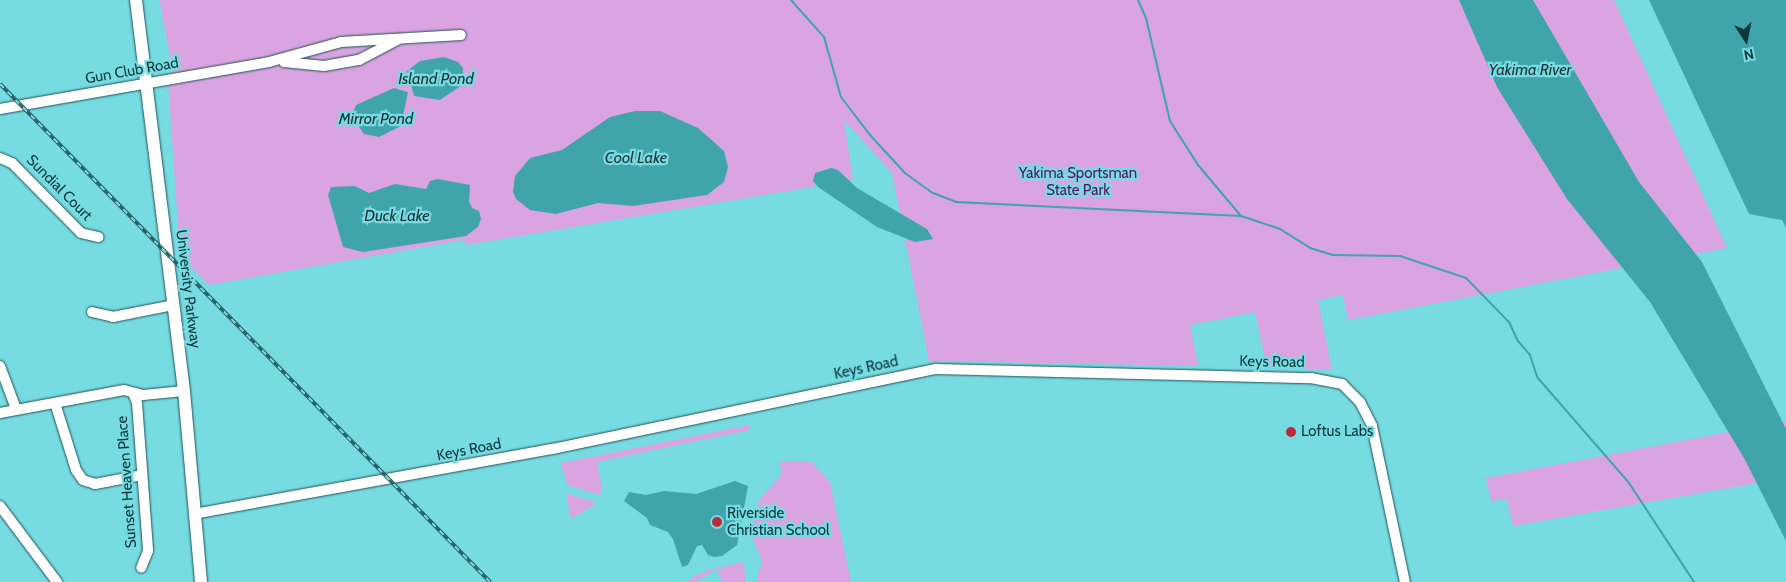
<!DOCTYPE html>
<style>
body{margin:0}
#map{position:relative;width:1786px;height:582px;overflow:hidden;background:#77dbe2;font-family:Cabin,sans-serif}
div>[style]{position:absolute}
.green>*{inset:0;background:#daa4e2}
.water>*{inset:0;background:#40a4ab}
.stream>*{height:2px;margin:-1px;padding:0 1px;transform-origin:1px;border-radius:1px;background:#40a4ab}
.roads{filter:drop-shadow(0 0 1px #1e5458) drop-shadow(0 0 1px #1e5458)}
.minor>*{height:10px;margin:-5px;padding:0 5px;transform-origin:5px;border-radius:5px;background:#fff}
.major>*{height:12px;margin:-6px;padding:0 6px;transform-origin:6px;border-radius:6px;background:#fff}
.rail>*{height:4px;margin-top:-2px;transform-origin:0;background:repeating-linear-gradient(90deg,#77dbe2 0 5.5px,#225b5f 0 11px);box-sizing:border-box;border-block:1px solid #225b5f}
.dots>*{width:14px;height:14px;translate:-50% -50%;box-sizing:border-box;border:2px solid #77dbe2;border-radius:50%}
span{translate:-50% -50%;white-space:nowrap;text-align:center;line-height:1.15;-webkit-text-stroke:4.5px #77dbe2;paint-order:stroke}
.street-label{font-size:15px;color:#0b383b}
.park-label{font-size:15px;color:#5a1265}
.poi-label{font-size:15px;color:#0b383b}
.left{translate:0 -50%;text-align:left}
.water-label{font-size:16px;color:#1b3133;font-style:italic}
.north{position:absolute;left:1721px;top:15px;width:50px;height:50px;-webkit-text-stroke:4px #77dbe2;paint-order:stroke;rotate:169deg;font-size:14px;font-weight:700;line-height:20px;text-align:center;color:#0b383b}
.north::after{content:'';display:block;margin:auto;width:18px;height:22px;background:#0b383b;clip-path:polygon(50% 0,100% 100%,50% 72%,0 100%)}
</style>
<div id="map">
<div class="green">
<div style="clip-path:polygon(159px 0,1614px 0,1727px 248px,1348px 320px,1343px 295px,1318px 300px,1332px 370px,1267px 368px,1255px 312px,1190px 325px,1198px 366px,929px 361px,892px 173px,844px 120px,853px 180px,466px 245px,464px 240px,209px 285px,180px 256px,168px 79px,173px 70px)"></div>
<div style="clip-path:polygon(1786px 421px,1786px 478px,1513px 526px,1507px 499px,1491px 501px,1486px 478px)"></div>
<div style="clip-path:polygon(749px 425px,750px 430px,597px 462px,602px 490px,599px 495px,567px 485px,561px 463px)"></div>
<div style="clip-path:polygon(782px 461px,810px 461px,830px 482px,851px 582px,756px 582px,762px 561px,753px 539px,754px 519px,759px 500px,782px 474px,780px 465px)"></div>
<div style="clip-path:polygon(566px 493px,591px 501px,597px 503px,571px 519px)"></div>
<div style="clip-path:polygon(743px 562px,746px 582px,723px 582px,717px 572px,728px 568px,713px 571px,695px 582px,685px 582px,704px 571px)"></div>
</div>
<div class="water">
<div style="clip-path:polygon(1459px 0,1533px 0,1639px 182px,1702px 262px,1786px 429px,1786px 541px,1744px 458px,1650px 302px,1567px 199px,1497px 87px)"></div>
<div style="clip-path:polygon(1649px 0,1786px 0,1786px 228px,1782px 220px,1749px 214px)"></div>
<div style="clip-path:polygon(444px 57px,458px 62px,463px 68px,462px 85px,440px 100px,414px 96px,407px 71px,420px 61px)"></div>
<div style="clip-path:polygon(394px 88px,408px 92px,401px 126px,379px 137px,364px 134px,355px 121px,353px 112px,356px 105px)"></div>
<div style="clip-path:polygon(635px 111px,660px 111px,698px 128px,724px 151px,728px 167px,724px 182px,707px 195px,633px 206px,598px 203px,556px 214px,530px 210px,516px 199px,513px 192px,515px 176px,530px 158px,562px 150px,610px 117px)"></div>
<div style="clip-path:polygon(831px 168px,838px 170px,857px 188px,927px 229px,933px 239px,915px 242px,877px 227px,818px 187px,813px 181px,815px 173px)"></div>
<div style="clip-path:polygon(438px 179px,470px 185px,469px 201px,472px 208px,479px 211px,481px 219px,478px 227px,466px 236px,363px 252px,343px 247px,328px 195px,331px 187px,355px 186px,369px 193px,395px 184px,426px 189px,430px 181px)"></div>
<div style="clip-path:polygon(735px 481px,748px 486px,737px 545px,722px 556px,714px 557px,708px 555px,702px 545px,697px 546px,688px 565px,682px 567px,673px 539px,668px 532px,650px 525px,647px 518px,624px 501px,629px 492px,646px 495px,664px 491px,696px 494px)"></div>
</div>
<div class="stream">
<div style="left:791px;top:0;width:50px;rotate:48.3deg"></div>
<div style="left:824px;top:37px;width:62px;rotate:74.2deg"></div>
<div style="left:841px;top:97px;width:48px;rotate:52.7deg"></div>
<div style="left:870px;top:135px;width:52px;rotate:47.4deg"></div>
<div style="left:905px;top:173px;width:34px;rotate:36deg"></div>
<div style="left:933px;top:193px;width:25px;rotate:21deg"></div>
<div style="left:956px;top:202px;width:285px;rotate:2.8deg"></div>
<div style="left:1138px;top:0;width:20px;rotate:66deg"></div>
<div style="left:1146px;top:18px;width:106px;rotate:76.9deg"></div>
<div style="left:1170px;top:121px;width:52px;rotate:57.5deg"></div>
<div style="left:1198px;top:165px;width:67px;rotate:49.9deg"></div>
<div style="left:1241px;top:216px;width:41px;rotate:18.4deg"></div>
<div style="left:1280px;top:229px;width:36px;rotate:32deg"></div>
<div style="left:1310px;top:248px;width:24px;rotate:17deg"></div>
<div style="left:1333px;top:255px;width:67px;rotate:0.9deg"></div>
<div style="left:1400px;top:256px;width:70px;rotate:18.4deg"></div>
<div style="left:1466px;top:278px;width:62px;rotate:45.7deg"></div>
<div style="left:1509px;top:322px;width:21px;rotate:65deg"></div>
<div style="left:1518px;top:341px;width:18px;rotate:49deg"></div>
<div style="left:1530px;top:355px;width:23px;rotate:72deg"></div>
<div style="left:1537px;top:377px;width:140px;rotate:49deg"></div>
<div style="left:1629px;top:483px;width:118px;rotate:56.7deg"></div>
</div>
<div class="roads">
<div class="minor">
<div style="left:284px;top:62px;width:40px;rotate:5.7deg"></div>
<div style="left:324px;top:66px;width:36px;rotate:-10deg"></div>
<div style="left:359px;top:60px;width:45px;rotate:-27.7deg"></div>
<div style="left:0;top:109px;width:273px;rotate:-9.9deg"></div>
<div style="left:269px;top:62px;width:75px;rotate:-15.5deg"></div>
<div style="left:341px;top:42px;width:120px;rotate:-3.3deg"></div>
<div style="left:0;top:158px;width:13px;rotate:23deg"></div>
<div style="left:12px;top:163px;width:98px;rotate:45.4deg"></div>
<div style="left:81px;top:233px;width:18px;rotate:13deg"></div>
<div style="left:92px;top:312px;width:22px;rotate:13deg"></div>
<div style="left:113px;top:317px;width:61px;rotate:-11.3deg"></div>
<div style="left:0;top:366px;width:46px;rotate:69.6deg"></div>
<div style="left:133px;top:393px;width:11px;rotate:68deg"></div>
<div style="left:137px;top:403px;width:148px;rotate:85.7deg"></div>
<div style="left:148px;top:551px;width:18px;rotate:112deg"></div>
<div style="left:55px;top:403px;width:70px;rotate:72.6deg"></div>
<div style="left:76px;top:470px;width:12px;rotate:55deg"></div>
<div style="left:83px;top:480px;width:13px;rotate:18deg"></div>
<div style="left:95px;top:484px;width:48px;rotate:-10.8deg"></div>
<div style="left:0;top:413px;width:126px;rotate:-10.5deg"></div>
<div style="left:124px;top:390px;width:20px;rotate:15deg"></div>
<div style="left:143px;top:395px;width:41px;rotate:-5.6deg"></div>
<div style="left:0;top:506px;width:95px;rotate:53.1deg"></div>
<div style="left:194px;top:514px;width:364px;rotate:-10.3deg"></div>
<div style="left:552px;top:449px;width:392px;rotate:-11.8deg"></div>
<div style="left:936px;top:369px;width:375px;rotate:1.4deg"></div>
<div style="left:1311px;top:378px;width:32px;rotate:11deg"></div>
<div style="left:1342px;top:384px;width:25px;rotate:45deg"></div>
<div style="left:1360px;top:402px;width:27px;rotate:63deg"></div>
<div style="left:1372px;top:426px;width:159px;rotate:78.1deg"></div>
</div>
<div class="major">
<div style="left:136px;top:0;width:394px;rotate:83deg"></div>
<div style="left:184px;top:391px;width:192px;rotate:84.9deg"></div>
</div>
</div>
<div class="rail">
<div style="left:0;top:84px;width:699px;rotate:45.46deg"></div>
</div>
<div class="dots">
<div style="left:1291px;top:432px;background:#bb2a36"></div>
<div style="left:717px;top:522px;background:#bb2a36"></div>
</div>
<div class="street-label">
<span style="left:132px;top:71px;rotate:-10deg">Gun Club Road</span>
<span style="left:59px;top:188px;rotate:45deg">Sundial Court</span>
<span style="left:188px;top:289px;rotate:83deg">University Parkway</span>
<span style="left:1272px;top:362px;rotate:1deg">Keys Road</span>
<span style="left:866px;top:368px;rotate:-12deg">Keys Road</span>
<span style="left:469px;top:450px;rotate:-11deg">Keys Road</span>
<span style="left:127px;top:482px;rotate:-94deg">Sunset Heaven Place</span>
</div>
<div class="park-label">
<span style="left:1078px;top:182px">Yakima Sportsman<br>State Park</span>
</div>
<div class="poi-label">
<span class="left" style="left:1301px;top:432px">Loftus Labs</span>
<span class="left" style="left:727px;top:522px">Riverside<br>Christian School</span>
</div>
<div class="water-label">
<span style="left:1530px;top:70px">Yakima River</span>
<span style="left:436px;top:79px">Island Pond</span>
<span style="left:376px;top:119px">Mirror Pond</span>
<span style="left:636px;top:158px">Cool Lake</span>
<span style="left:397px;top:216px">Duck Lake</span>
</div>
<div class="north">N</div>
</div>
